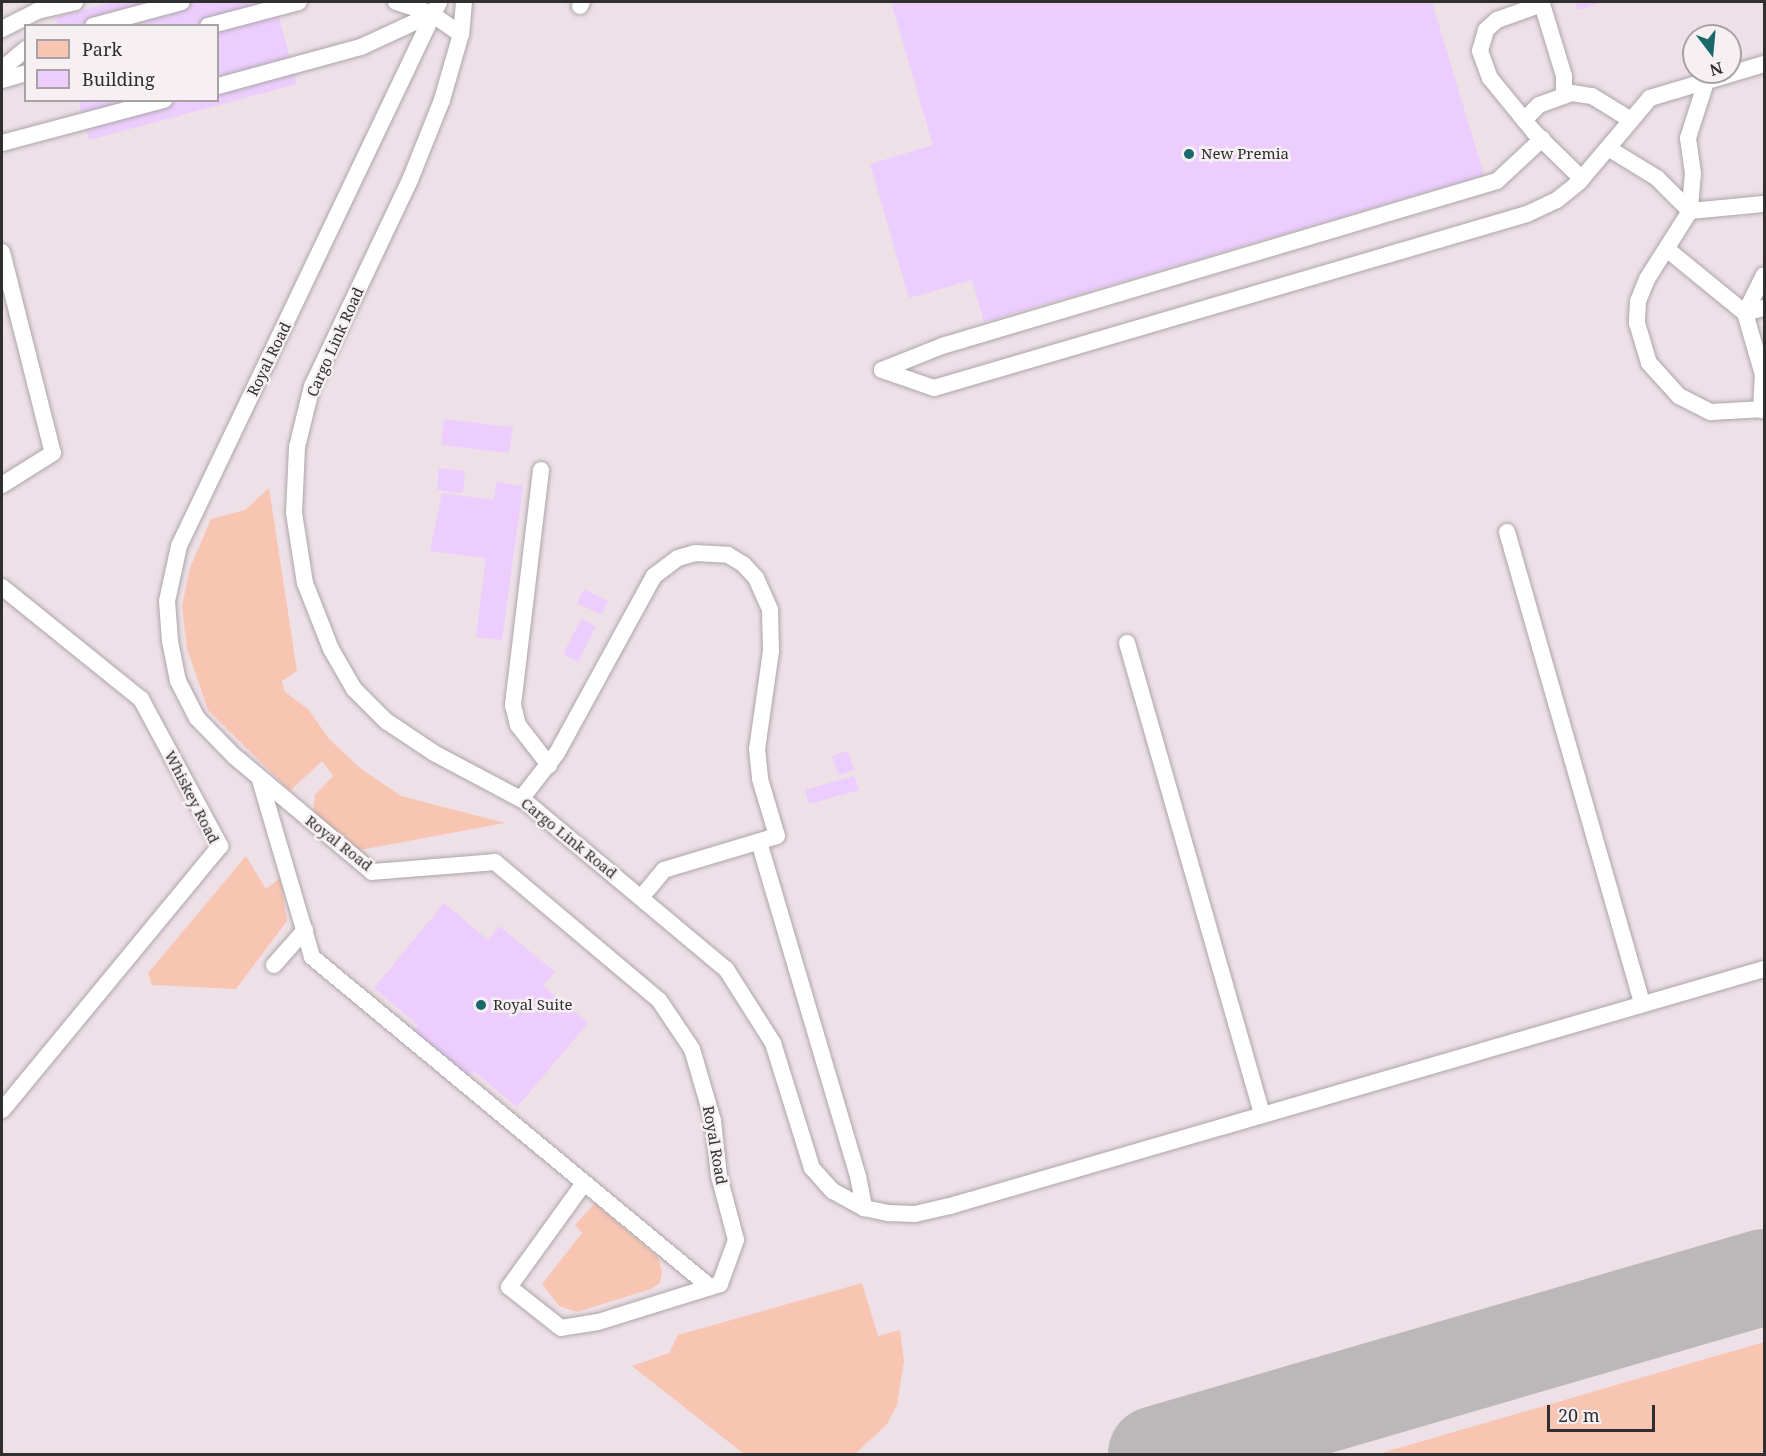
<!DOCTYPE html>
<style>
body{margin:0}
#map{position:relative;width:1766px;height:1456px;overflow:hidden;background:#f6f0f3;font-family:"Noto Serif",serif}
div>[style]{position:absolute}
.built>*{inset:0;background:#eee0e7}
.green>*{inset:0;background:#f9c5b3}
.taxiway>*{height:96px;margin:-48px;padding:0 48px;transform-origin:48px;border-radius:48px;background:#bcb8ba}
.building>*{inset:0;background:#eccdfd}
.roads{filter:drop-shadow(0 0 2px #aba5a9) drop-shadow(0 0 2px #aba5a9)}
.lane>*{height:16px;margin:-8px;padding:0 8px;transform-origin:8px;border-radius:8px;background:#fff}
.dots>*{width:16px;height:16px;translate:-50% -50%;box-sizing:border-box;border:3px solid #f6f0f3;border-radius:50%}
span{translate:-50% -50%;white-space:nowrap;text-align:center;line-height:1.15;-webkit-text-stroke:5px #f6f0f3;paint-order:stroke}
.poi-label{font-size:15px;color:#312e2f}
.left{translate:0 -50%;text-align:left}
.street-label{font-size:15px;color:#312e2f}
.frame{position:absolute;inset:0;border:3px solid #312e2f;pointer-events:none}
.legend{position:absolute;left:24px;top:24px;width:195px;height:78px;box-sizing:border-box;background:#f6f0f3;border:2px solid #a7a2a5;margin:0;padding:8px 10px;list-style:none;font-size:18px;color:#312e2f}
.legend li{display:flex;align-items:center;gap:12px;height:30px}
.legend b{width:30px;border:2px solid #a7a2a5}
.north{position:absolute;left:1682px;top:24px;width:60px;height:60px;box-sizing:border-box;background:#f6f0f3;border:2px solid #a7a2a5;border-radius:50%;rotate:164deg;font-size:16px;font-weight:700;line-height:24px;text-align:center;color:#312e2f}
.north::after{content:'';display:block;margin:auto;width:21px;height:27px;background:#1a686a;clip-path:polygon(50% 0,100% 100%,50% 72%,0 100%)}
.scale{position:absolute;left:1547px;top:1405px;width:108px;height:27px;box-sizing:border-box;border:3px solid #312e2f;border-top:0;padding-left:8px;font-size:18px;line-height:21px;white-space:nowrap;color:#312e2f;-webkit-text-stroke:4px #f6f0f3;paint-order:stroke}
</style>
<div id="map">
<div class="built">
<div style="clip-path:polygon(evenodd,2px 2px,1764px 2px,1764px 1454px,2px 1454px,2px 2px,26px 26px,218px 26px,218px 100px,26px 100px,26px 26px,2px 2px,1694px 36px,1730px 36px,1730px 72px,1694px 72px,1694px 36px)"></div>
</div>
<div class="green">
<div style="clip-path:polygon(269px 488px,297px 671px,282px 681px,285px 692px,308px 709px,329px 739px,360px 768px,401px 796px,505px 823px,360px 850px,313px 815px,315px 795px,333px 776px,322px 761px,290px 791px,208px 710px,187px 649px,182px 606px,190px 568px,211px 519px,245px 510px)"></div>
<div style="clip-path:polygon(246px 856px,266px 889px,280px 878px,287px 921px,236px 989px,152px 985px,148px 973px)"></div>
<div style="clip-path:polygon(595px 1203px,658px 1257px,662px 1272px,660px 1283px,651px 1289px,577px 1312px,559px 1306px,542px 1284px,582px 1233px,575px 1225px)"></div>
<div style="clip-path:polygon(862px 1283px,878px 1336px,900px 1330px,904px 1361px,897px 1405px,887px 1424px,855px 1454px,744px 1454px,632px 1366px,669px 1353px,678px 1335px)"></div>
<div style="clip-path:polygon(1764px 1342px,1764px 1454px,1378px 1454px)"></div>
</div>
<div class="taxiway">
<div style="left:1156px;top:1454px;width:633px;rotate:-16.23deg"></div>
</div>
<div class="building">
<div style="clip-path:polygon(114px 2px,275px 2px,297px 84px,89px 140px,78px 100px,218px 100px,218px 26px,58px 26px,56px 17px)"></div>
<div style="clip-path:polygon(891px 2px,1432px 2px,1484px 175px,984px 322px,972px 280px,909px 298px,870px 164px,933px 145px)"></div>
<div style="clip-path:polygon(1575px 2px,1604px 2px,1577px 10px)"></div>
<div style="clip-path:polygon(444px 419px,513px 427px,509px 453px,441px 445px)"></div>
<div style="clip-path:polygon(439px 468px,465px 471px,463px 493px,437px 490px)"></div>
<div style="clip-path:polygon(496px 482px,523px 486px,502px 640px,476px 637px,486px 558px,430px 551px,442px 493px,494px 500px)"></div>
<div style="clip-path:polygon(584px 589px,608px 601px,602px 615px,577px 603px)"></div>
<div style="clip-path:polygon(581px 619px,596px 626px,578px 662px,563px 654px)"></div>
<div style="clip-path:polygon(848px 751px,854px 770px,838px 775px,832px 756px)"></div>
<div style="clip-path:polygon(854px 776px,859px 790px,809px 804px,805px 790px)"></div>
<div style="clip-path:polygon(444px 903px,488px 940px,499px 926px,555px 972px,543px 986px,588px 1023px,517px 1107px,474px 1071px,462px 1085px,406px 1038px,418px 1025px,374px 988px)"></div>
</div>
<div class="roads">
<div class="lane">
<div style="left:396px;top:2px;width:38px;rotate:18deg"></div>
<div style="left:432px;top:14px;width:35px;rotate:35deg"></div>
<div style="left:439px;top:2px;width:603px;rotate:115.55deg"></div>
<div style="left:179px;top:546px;width:56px;rotate:102.3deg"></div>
<div style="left:167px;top:601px;width:40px;rotate:85.7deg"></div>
<div style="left:170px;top:641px;width:41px;rotate:78.7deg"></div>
<div style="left:178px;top:681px;width:42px;rotate:62.8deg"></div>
<div style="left:197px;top:718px;width:53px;rotate:45.8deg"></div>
<div style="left:234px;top:756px;width:180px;rotate:40deg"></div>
<div style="left:372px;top:872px;width:123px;rotate:-4.6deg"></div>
<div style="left:495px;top:862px;width:214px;rotate:40.1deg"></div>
<div style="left:659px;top:1000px;width:59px;rotate:56deg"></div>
<div style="left:692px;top:1049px;width:75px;rotate:73.7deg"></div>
<div style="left:713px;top:1121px;width:55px;rotate:83.8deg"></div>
<div style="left:719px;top:1176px;width:66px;rotate:75.1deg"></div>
<div style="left:736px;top:1240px;width:47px;rotate:110deg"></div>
<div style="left:720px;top:1284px;width:128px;rotate:162.7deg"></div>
<div style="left:598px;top:1322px;width:37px;rotate:171deg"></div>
<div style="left:561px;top:1328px;width:66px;rotate:-141.7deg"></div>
<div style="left:509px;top:1287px;width:128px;rotate:-54.2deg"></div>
<div style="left:464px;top:2px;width:32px;rotate:95deg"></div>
<div style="left:461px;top:34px;width:69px;rotate:106.1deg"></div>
<div style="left:442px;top:100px;width:86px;rotate:111.8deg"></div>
<div style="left:410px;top:180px;width:228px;rotate:115.4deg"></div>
<div style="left:312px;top:386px;width:63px;rotate:103.8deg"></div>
<div style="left:297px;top:447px;width:66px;rotate:92.6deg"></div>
<div style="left:294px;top:513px;width:71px;rotate:81.1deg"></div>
<div style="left:305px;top:583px;width:71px;rotate:68.5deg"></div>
<div style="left:331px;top:649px;width:46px;rotate:60.1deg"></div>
<div style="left:354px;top:689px;width:45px;rotate:45deg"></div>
<div style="left:386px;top:721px;width:58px;rotate:33.7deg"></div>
<div style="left:434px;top:753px;width:104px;rotate:28deg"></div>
<div style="left:526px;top:802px;width:261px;rotate:39.9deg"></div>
<div style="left:726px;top:969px;width:88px;rotate:57.6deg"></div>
<div style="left:773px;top:1043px;width:131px;rotate:72.7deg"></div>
<div style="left:812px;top:1168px;width:31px;rotate:48deg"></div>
<div style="left:833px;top:1191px;width:35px;rotate:29deg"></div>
<div style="left:864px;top:1208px;width:25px;rotate:12deg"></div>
<div style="left:888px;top:1213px;width:27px;rotate:2deg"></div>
<div style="left:915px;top:1214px;width:36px;rotate:-13deg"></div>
<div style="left:950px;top:1206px;width:848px;rotate:-16.23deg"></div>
<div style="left:580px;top:6px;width:4px;rotate:-63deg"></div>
<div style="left:93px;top:26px;width:92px;rotate:-15.1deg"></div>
<div style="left:208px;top:26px;width:94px;rotate:-14.8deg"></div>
<div style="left:2px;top:29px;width:39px;rotate:-27deg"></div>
<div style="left:37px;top:11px;width:39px;rotate:-13deg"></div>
<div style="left:2px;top:69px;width:31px;rotate:-40deg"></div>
<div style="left:2px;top:80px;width:25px;rotate:-16deg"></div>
<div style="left:1706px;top:82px;width:59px;rotate:107.8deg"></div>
<div style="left:1688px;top:138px;width:35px;rotate:82deg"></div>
<div style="left:1693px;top:173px;width:38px;rotate:95deg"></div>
<div style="left:1690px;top:211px;width:80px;rotate:122.3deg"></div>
<div style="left:1647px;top:279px;width:24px;rotate:112deg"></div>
<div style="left:1638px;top:301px;width:22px;rotate:93deg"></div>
<div style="left:1637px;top:323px;width:42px;rotate:73.3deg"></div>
<div style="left:1649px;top:363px;width:45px;rotate:47.7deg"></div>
<div style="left:1679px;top:396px;width:36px;rotate:27deg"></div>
<div style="left:1711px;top:412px;width:53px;rotate:-3.2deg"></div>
<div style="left:218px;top:86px;width:148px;rotate:-15.3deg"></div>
<div style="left:361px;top:47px;width:78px;rotate:-24.9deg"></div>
<div style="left:1564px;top:95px;width:19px;rotate:-90deg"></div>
<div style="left:1564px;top:76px;width:75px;rotate:-107deg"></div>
<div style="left:1542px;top:4px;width:48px;rotate:160.4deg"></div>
<div style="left:1497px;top:20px;width:15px;rotate:138deg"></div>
<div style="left:1486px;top:30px;width:22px;rotate:106deg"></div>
<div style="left:1480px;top:51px;width:29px;rotate:70deg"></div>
<div style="left:1490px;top:78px;width:70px;rotate:50.8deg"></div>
<div style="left:1534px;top:132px;width:67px;rotate:44.4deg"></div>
<div style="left:1524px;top:120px;width:21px;rotate:-45deg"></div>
<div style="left:1539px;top:105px;width:35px;rotate:-20deg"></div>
<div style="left:1572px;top:93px;width:20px;rotate:9deg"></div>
<div style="left:1592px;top:96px;width:46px;rotate:31.6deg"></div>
<div style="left:2px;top:143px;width:168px;rotate:-14.9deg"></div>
<div style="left:1608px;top:148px;width:57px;rotate:31.5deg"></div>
<div style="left:1657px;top:178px;width:47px;rotate:45deg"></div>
<div style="left:1690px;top:211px;width:74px;rotate:-5.4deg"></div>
<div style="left:1668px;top:250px;width:99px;rotate:39.3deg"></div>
<div style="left:1745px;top:313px;width:20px;rotate:-15deg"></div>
<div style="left:2px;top:252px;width:207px;rotate:75.8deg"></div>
<div style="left:53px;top:453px;width:60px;rotate:147.9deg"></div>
<div style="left:882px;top:370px;width:55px;rotate:19.1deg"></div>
<div style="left:934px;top:388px;width:618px;rotate:-16.35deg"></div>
<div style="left:1527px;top:214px;width:33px;rotate:-25deg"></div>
<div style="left:1557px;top:200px;width:28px;rotate:-39deg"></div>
<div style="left:1579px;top:182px;width:110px;rotate:-49.8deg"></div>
<div style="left:1650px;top:98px;width:119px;rotate:-16.6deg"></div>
<div style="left:882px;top:370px;width:65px;rotate:-21.8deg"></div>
<div style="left:942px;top:346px;width:579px;rotate:-16.56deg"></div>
<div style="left:1497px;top:181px;width:62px;rotate:-43deg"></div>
<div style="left:1761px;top:410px;width:35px;rotate:-87deg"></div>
<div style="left:1763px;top:375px;width:65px;rotate:-106.2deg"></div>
<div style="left:1745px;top:313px;width:42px;rotate:-63.4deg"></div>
<div style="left:541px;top:470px;width:237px;rotate:96.8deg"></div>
<div style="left:513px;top:705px;width:21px;rotate:76deg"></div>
<div style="left:518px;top:725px;width:51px;rotate:52.2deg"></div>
<div style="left:1507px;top:532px;width:491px;rotate:74deg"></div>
<div style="left:2px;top:587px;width:179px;rotate:38.9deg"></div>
<div style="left:141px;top:699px;width:167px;rotate:61.7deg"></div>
<div style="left:220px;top:846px;width:342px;rotate:129.5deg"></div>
<div style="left:1127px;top:643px;width:491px;rotate:74deg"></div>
<div style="left:260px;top:780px;width:184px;rotate:73.6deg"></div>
<div style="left:312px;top:957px;width:517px;rotate:39.66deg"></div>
<div style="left:521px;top:799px;width:58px;rotate:-52deg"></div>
<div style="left:557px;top:753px;width:202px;rotate:-61.3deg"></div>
<div style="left:654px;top:576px;width:30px;rotate:-37deg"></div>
<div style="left:678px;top:558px;width:18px;rotate:-16deg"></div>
<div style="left:695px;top:553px;width:33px;rotate:3deg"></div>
<div style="left:728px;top:555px;width:17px;rotate:31deg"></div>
<div style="left:743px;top:564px;width:19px;rotate:47deg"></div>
<div style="left:756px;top:578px;width:35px;rotate:66deg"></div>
<div style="left:770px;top:610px;width:41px;rotate:88.6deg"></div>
<div style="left:771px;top:651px;width:99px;rotate:98.1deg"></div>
<div style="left:757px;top:749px;width:30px;rotate:84deg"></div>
<div style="left:760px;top:779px;width:59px;rotate:73.4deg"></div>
<div style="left:777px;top:836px;width:118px;rotate:163.3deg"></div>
<div style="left:664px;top:870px;width:35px;rotate:130deg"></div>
<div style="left:759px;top:842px;width:348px;rotate:73.5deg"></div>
<div style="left:858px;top:1176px;width:33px;rotate:79deg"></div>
<div style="left:274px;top:965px;width:47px;rotate:-48.5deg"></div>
</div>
</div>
<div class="dots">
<div style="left:1189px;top:154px;background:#1a686a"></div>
<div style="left:481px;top:1005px;background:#1a686a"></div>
</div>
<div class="poi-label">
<span class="left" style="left:1201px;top:154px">New Premia</span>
<span class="left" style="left:493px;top:1005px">Royal Suite</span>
</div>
<div class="street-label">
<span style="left:335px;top:342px;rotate:-66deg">Cargo Link Road</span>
<span style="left:269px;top:359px;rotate:-64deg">Royal Road</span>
<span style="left:192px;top:797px;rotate:63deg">Whiskey Road</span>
<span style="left:569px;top:838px;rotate:39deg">Cargo Link Road</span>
<span style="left:339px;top:843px;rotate:38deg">Royal Road</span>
<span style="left:715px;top:1145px;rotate:80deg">Royal Road</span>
</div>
<div class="frame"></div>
<ul class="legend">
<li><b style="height:16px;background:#f9c5b3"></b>Park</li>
<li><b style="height:16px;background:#eccdfd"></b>Building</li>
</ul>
<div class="north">N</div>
<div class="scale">20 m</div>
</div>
